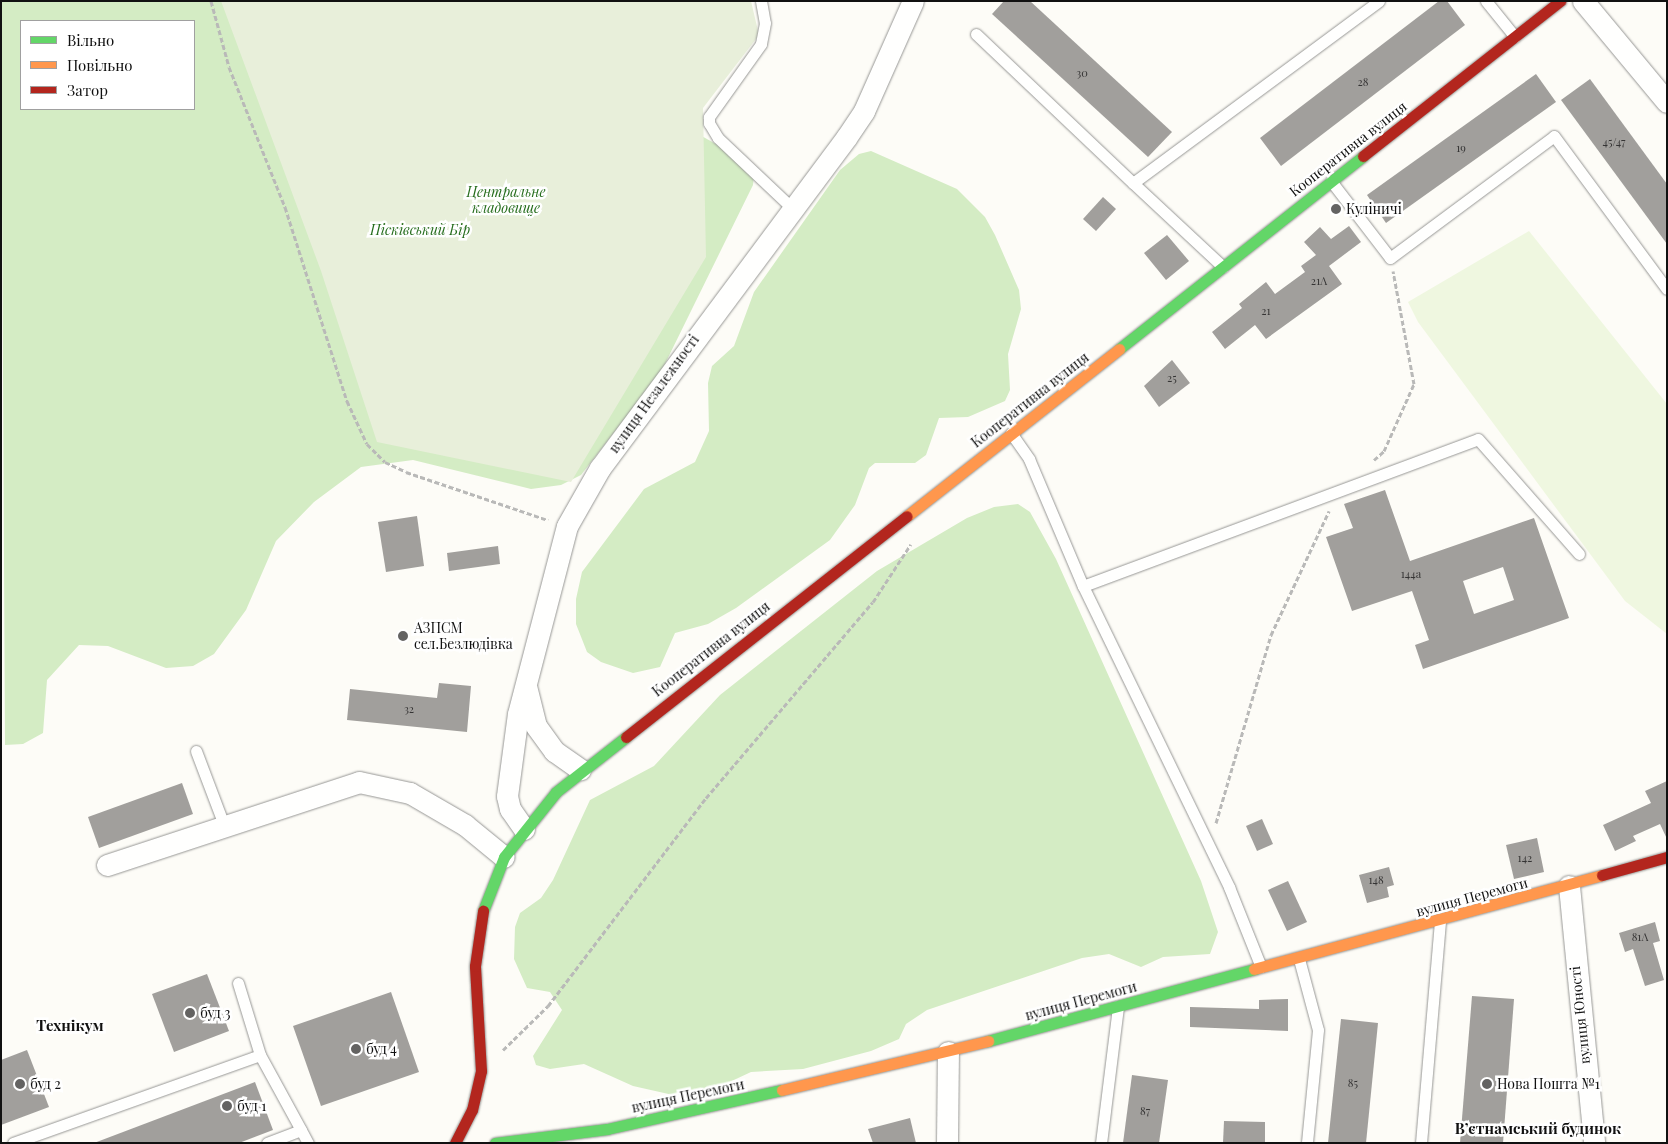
<!DOCTYPE html>
<meta charset="utf-8">
<style>
body{margin:0}
#map{position:relative;width:1668px;height:1144px;overflow:hidden;background:#fdfcf7;font-family:"Playfair Display",serif}
div>[style]{position:absolute}
.forest>*{inset:0;background:#d4ecc4}
.cemetery>*{inset:0;background:#e8efda}
.pitch>*{inset:0;background:#eff7e0}
.building>*{inset:0;background:#a19f9c}
.path>*{height:3px;margin-top:-1.5px;transform-origin:0;background:repeating-linear-gradient(90deg,#b9b9b8 0 5px,transparent 0 7.5px)}
.roads{filter:drop-shadow(0 0 1px #979795) drop-shadow(0 0 1px #979795)}
.lane>*{height:11px;margin:-5.5px;padding:0 5.5px;transform-origin:5.5px;border-radius:5.5px;background:#fffffe}
.street>*{height:21px;margin:-10.5px;padding:0 10.5px;transform-origin:10.5px;border-radius:10.5px;background:#fffffe}
.fast>*{height:11px;margin:-5.5px;padding:0 5.5px;transform-origin:5.5px;border-radius:5.5px;background:#63d668}
.slow>*{height:11px;margin:-5.5px;padding:0 5.5px;transform-origin:5.5px;border-radius:5.5px;background:#ff974d}
.jam>*{height:11px;margin:-5.5px;padding:0 5.5px;transform-origin:5.5px;border-radius:5.5px;background:#b3261e}
.dots>*{width:14px;height:14px;translate:-50% -50%;box-sizing:border-box;border:2px solid #fff;border-radius:50%}
span{translate:-50% -50%;white-space:nowrap;text-align:center;line-height:1.15;-webkit-text-stroke:5px #fff;paint-order:stroke}
.number-label{font-size:11px;color:#353434}
.number-label span{-webkit-text-stroke-width:0}
.street-label{font-size:14px;color:#111}
.park-label{font-size:14px;color:#266d1d;font-style:italic}
.poi-label{font-size:14px;color:#111}
.left{translate:0 -50%;text-align:left}
.neighbourhood-label{font-size:15px;color:#111;font-weight:700}
.frame{position:absolute;inset:0;border:2px solid #111;pointer-events:none}
.legend{position:absolute;left:20px;top:20px;width:175px;height:90px;box-sizing:border-box;background:#fff;border:1px solid #a0a0a0;margin:0;padding:6px 9px;list-style:none;font-size:15px;color:#111}
.legend li{display:flex;align-items:center;gap:10px;height:25px}
.legend b{width:25px;border:1px solid #a0a0a0}
</style>
<div id="map">
<div class="forest">
<div style="clip-path:polygon(evenodd,1px 1px,746px 1px,690px 45px,698px 134px,741px 158px,754px 175px,753px 185px,661px 372px,581px 475px,561px 485px,531px 489px,413px 460px,361px 467px,314px 502px,276px 541px,246px 610px,214px 654px,193px 666px,166px 668px,108px 646px,79px 645px,47px 680px,43px 733px,23px 744px,5px 745px,1px 1px,21px 21px,194px 21px,194px 109px,21px 109px,21px 21px)"></div>
<div style="clip-path:polygon(871px 151px,957px 189px,985px 217px,995px 235px,1019px 290px,1021px 309px,1008px 354px,1010px 390px,1005px 401px,968px 417px,939px 418px,926px 455px,915px 463px,875px 463px,869px 468px,855px 505px,830px 540px,736px 608px,708px 624px,675px 633px,660px 667px,633px 673px,601px 662px,587px 652px,576px 624px,576px 599px,582px 572px,644px 489px,695px 462px,709px 431px,708px 383px,712px 366px,734px 346px,754px 292px,840px 170px,859px 154px)"></div>
<div style="clip-path:polygon(1018px 504px,1030px 512px,1056px 559px,1201px 881px,1218px 932px,1210px 954px,1163px 957px,1141px 967px,1109px 954px,1082px 958px,927px 1010px,906px 1024px,899px 1039px,871px 1051px,803px 1069px,751px 1072px,704px 1094px,673px 1095px,633px 1086px,584px 1064px,550px 1069px,536px 1065px,533px 1056px,562px 1010px,550px 992px,527px 988px,514px 959px,515px 927px,520px 913px,541px 898px,553px 880px,590px 800px,654px 766px,720px 695px,877px 571px,967px 518px,994px 507px)"></div>
</div>
<div class="cemetery">
<div style="clip-path:polygon(221px 1px,751px 1px,759px 35px,703px 108px,706px 257px,571px 482px,377px 442px,321px 271px)"></div>
</div>
<div class="pitch">
<div style="clip-path:polygon(1529px 231px,1667px 404px,1667px 634px,1625px 601px,1418px 322px,1408px 302px)"></div>
</div>
<div class="building">
<div style="clip-path:polygon(1004px 1px,1030px 1px,1172px 132px,1148px 157px,992px 14px)"></div>
<div style="clip-path:polygon(1439px 1px,1447px 1px,1465px 25px,1281px 166px,1260px 138px)"></div>
<div style="clip-path:polygon(1536px 74px,1556px 102px,1386px 223px,1367px 195px)"></div>
<div style="clip-path:polygon(1590px 79px,1667px 184px,1667px 244px,1561px 100px)"></div>
<div style="clip-path:polygon(1103px 197px,1116px 209px,1096px 231px,1083px 219px)"></div>
<div style="clip-path:polygon(1349px 226px,1361px 242px,1329px 266px,1342px 284px,1266px 339px,1255px 325px,1225px 349px,1212px 332px,1242px 308px,1239px 304px,1266px 282px,1275px 294px,1305px 272px,1301px 266px,1316px 255px,1304px 242px,1320px 227px,1331px 239px)"></div>
<div style="clip-path:polygon(1167px 235px,1189px 261px,1166px 280px,1144px 253px)"></div>
<div style="clip-path:polygon(1172px 360px,1190px 383px,1159px 407px,1144px 386px)"></div>
<div style="clip-path:polygon(evenodd,1385px 490px,1410px 561px,1534px 518px,1569px 618px,1423px 669px,1415px 645px,1429px 640px,1412px 591px,1352px 611px,1326px 537px,1353px 528px,1344px 504px,1385px 490px,1503px 567px,1514px 600px,1474px 614px,1463px 581px,1503px 567px)"></div>
<div style="clip-path:polygon(417px 516px,424px 566px,386px 572px,378px 522px)"></div>
<div style="clip-path:polygon(498px 546px,500px 564px,449px 571px,447px 553px)"></div>
<div style="clip-path:polygon(439px 683px,471px 686px,467px 732px,347px 720px,350px 689px,437px 698px)"></div>
<div style="clip-path:polygon(1667px 781px,1667px 839px,1660px 824px,1633px 836px,1636px 841px,1615px 851px,1603px 825px,1651px 803px,1645px 791px)"></div>
<div style="clip-path:polygon(182px 783px,193px 814px,99px 848px,88px 817px)"></div>
<div style="clip-path:polygon(1262px 819px,1273px 844px,1257px 851px,1246px 826px)"></div>
<div style="clip-path:polygon(1537px 838px,1544px 872px,1514px 879px,1506px 845px)"></div>
<div style="clip-path:polygon(1389px 867px,1394px 885px,1387px 887px,1389px 897px,1367px 903px,1359px 875px)"></div>
<div style="clip-path:polygon(1288px 881px,1307px 922px,1287px 931px,1268px 890px)"></div>
<div style="clip-path:polygon(1655px 922px,1660px 941px,1653px 943px,1664px 980px,1645px 986px,1633px 949px,1625px 952px,1619px 933px)"></div>
<div style="clip-path:polygon(207px 974px,229px 1031px,174px 1052px,152px 994px)"></div>
<div style="clip-path:polygon(391px 992px,419px 1072px,321px 1106px,293px 1026px)"></div>
<div style="clip-path:polygon(1472px 996px,1514px 999px,1503px 1143px,1460px 1143px)"></div>
<div style="clip-path:polygon(1288px 999px,1288px 1031px,1190px 1027px,1190px 1007px,1259px 1009px,1259px 1000px)"></div>
<div style="clip-path:polygon(1341px 1019px,1378px 1023px,1366px 1143px,1328px 1143px)"></div>
<div style="clip-path:polygon(27px 1050px,49px 1107px,1px 1125px,1px 1060px)"></div>
<div style="clip-path:polygon(1132px 1075px,1168px 1080px,1159px 1143px,1123px 1143px)"></div>
<div style="clip-path:polygon(255px 1082px,273px 1130px,239px 1143px,94px 1143px)"></div>
<div style="clip-path:polygon(910px 1118px,916px 1143px,873px 1143px,868px 1129px)"></div>
<div style="clip-path:polygon(1224px 1121px,1265px 1122px,1265px 1143px,1223px 1143px)"></div>
</div>
<div class="path">
<div style="left:211px;top:1px;width:68px;rotate:74.7deg"></div>
<div style="left:229px;top:67px;width:151px;rotate:68.2deg"></div>
<div style="left:285px;top:207px;width:204px;rotate:72.3deg"></div>
<div style="left:347px;top:401px;width:47px;rotate:65.1deg"></div>
<div style="left:367px;top:444px;width:25px;rotate:45deg"></div>
<div style="left:385px;top:462px;width:23px;rotate:25deg"></div>
<div style="left:406px;top:472px;width:150px;rotate:18.7deg"></div>
<div style="left:1374px;top:460px;width:13px;rotate:-42deg"></div>
<div style="left:1384px;top:451px;width:73px;rotate:-65.9deg"></div>
<div style="left:1414px;top:384px;width:115px;rotate:-100.5deg"></div>
<div style="left:1216px;top:823px;width:196px;rotate:-73.7deg"></div>
<div style="left:1271px;top:635px;width:137px;rotate:-64.9deg"></div>
<div style="left:503px;top:1050px;width:63px;rotate:-44.4deg"></div>
<div style="left:548px;top:1006px;width:261px;rotate:-52.8deg"></div>
<div style="left:706px;top:798px;width:257px;rotate:-49.6deg"></div>
<div style="left:873px;top:602px;width:69px;rotate:-56.8deg"></div>
</div>
<div class="roads">
<div class="lane">
<div style="left:761px;top:1px;width:22px;rotate:80deg"></div>
<div style="left:765px;top:23px;width:21px;rotate:101deg"></div>
<div style="left:761px;top:44px;width:90px;rotate:125.5deg"></div>
<div style="left:709px;top:117px;width:6px;rotate:90deg"></div>
<div style="left:709px;top:123px;width:17px;rotate:59deg"></div>
<div style="left:718px;top:138px;width:103px;rotate:43.4deg"></div>
<div style="left:1486px;top:1px;width:46px;rotate:51.1deg"></div>
<div style="left:976px;top:34px;width:216px;rotate:43.5deg"></div>
<div style="left:1133px;top:183px;width:306px;rotate:-36.5deg"></div>
<div style="left:1331px;top:181px;width:97px;rotate:52.5deg"></div>
<div style="left:1390px;top:258px;width:204px;rotate:-36.6deg"></div>
<div style="left:1554px;top:136px;width:190px;rotate:53.6deg"></div>
<div style="left:1133px;top:183px;width:123px;rotate:43deg"></div>
<div style="left:1011px;top:433px;width:32px;rotate:55deg"></div>
<div style="left:1029px;top:459px;width:138px;rotate:67deg"></div>
<div style="left:1083px;top:586px;width:335px;rotate:64.1deg"></div>
<div style="left:1229px;top:887px;width:86px;rotate:68.2deg"></div>
<div style="left:1083px;top:586px;width:421px;rotate:-20.4deg"></div>
<div style="left:1478px;top:439px;width:153px;rotate:48.7deg"></div>
<div style="left:196px;top:751px;width:79px;rotate:69.3deg"></div>
<div style="left:1299px;top:959px;width:73px;rotate:75deg"></div>
<div style="left:1318px;top:1030px;width:114px;rotate:95.6deg"></div>
<div style="left:238px;top:983px;width:75px;rotate:73deg"></div>
<div style="left:260px;top:1055px;width:85px;rotate:61.3deg"></div>
<div style="left:13px;top:1143px;width:262px;rotate:-19.6deg"></div>
<div style="left:267px;top:1143px;width:36px;rotate:-21deg"></div>
<div style="left:301px;top:1130px;width:15px;rotate:62deg"></div>
<div style="left:1101px;top:1143px;width:138px;rotate:-82.9deg"></div>
<div style="left:1421px;top:1143px;width:223px;rotate:-85.1deg"></div>
</div>
<div class="street">
<div style="left:1583px;top:1px;width:131px;rotate:50.3deg"></div>
<div style="left:526px;top:686px;width:41px;rotate:76deg"></div>
<div style="left:536px;top:726px;width:31px;rotate:54deg"></div>
<div style="left:554px;top:751px;width:32px;rotate:35deg"></div>
<div style="left:524px;top:829px;width:24px;rotate:-125deg"></div>
<div style="left:510px;top:809px;width:13px;rotate:-103deg"></div>
<div style="left:507px;top:796px;width:83px;rotate:-82.4deg"></div>
<div style="left:518px;top:714px;width:194px;rotate:-75.4deg"></div>
<div style="left:567px;top:526px;width:67px;rotate:-60.4deg"></div>
<div style="left:600px;top:468px;width:412px;rotate:-53.3deg"></div>
<div style="left:846px;top:138px;width:32px;rotate:-56deg"></div>
<div style="left:864px;top:111px;width:120px;rotate:-66deg"></div>
<div style="left:107px;top:865px;width:265px;rotate:-18.2deg"></div>
<div style="left:359px;top:782px;width:52px;rotate:12.2deg"></div>
<div style="left:410px;top:793px;width:64px;rotate:30.2deg"></div>
<div style="left:465px;top:825px;width:50px;rotate:39.4deg"></div>
<div style="left:1569px;top:886px;width:258px;rotate:84.4deg"></div>
<div style="left:947px;top:1143px;width:91px;rotate:-89.4deg"></div>
</div>
<div class="fast">
<div style="left:1119px;top:349px;width:311px;rotate:-38.3deg"></div>
<div style="left:483px;top:911px;width:58px;rotate:-68.7deg"></div>
<div style="left:504px;top:857px;width:83px;rotate:-51.3deg"></div>
<div style="left:556px;top:792px;width:89px;rotate:-38.2deg"></div>
<div style="left:988px;top:1041px;width:276px;rotate:-15.1deg"></div>
<div style="left:495px;top:1143px;width:113px;rotate:-7.1deg"></div>
<div style="left:607px;top:1129px;width:179px;rotate:-12.6deg"></div>
</div>
<div class="slow">
<div style="left:907px;top:516px;width:270px;rotate:-38.2deg"></div>
<div style="left:1254px;top:969px;width:360px;rotate:-15.1deg"></div>
<div style="left:782px;top:1090px;width:212px;rotate:-13.4deg"></div>
</div>
<div class="jam">
<div style="left:1363px;top:156px;width:251px;rotate:-38.2deg"></div>
<div style="left:626px;top:737px;width:357px;rotate:-38.2deg"></div>
<div style="left:1602px;top:875px;width:67px;rotate:-15.5deg"></div>
<div style="left:455px;top:1143px;width:37px;rotate:-63deg"></div>
<div style="left:472px;top:1110px;width:40px;rotate:-77deg"></div>
<div style="left:481px;top:1071px;width:105px;rotate:-93.3deg"></div>
<div style="left:475px;top:966px;width:56px;rotate:-81.7deg"></div>
</div>
</div>
<div class="dots">
<div style="left:1336px;top:209px;background:#646362"></div>
<div style="left:403px;top:636px;background:#646362"></div>
<div style="left:190px;top:1013px;background:#646362"></div>
<div style="left:356px;top:1049px;background:#646362"></div>
<div style="left:20px;top:1084px;background:#646362"></div>
<div style="left:1487px;top:1084px;background:#646362"></div>
<div style="left:227px;top:1106px;background:#646362"></div>
</div>
<div class="number-label">
<span style="left:1082px;top:73px">30</span>
<span style="left:1363px;top:82px">28</span>
<span style="left:1614px;top:142px">45/47</span>
<span style="left:1461px;top:148px">19</span>
<span style="left:1319px;top:281px">21А</span>
<span style="left:1266px;top:311px">21</span>
<span style="left:1172px;top:378px">25</span>
<span style="left:1411px;top:574px">144а</span>
<span style="left:409px;top:709px">32</span>
<span style="left:1525px;top:858px">142</span>
<span style="left:1376px;top:880px">148</span>
<span style="left:1640px;top:937px">81А</span>
<span style="left:1353px;top:1083px">85</span>
<span style="left:1145px;top:1111px">87</span>
</div>
<div class="street-label">
<span style="left:1348px;top:149px;rotate:-38deg">Кооперативна вулиця</span>
<span style="left:654px;top:394px;rotate:-54deg">вулиця Незалежності</span>
<span style="left:1030px;top:400px;rotate:-38deg">Кооперативна вулиця</span>
<span style="left:711px;top:649px;rotate:-38deg">Кооперативна вулиця</span>
<span style="left:1472px;top:897px;rotate:-15deg">вулиця Перемоги</span>
<span style="left:1081px;top:1001px;rotate:-15deg">вулиця Перемоги</span>
<span style="left:1580px;top:1015px;rotate:-96deg">вулиця Юності</span>
<span style="left:688px;top:1096px;rotate:-12deg">вулиця Перемоги</span>
</div>
<div class="park-label">
<span style="left:506px;top:200px">Центральне<br>кладовище</span>
<span style="left:420px;top:230px">Пісківський Бір</span>
</div>
<div class="poi-label">
<span class="left" style="left:1346px;top:209px">Куліничі</span>
<span class="left" style="left:414px;top:636px">АЗПСМ<br>сел.Безлюдівка</span>
<span class="left" style="left:200px;top:1013px">буд 3</span>
<span class="left" style="left:366px;top:1049px">буд 4</span>
<span class="left" style="left:30px;top:1084px">буд 2</span>
<span class="left" style="left:1497px;top:1084px">Нова Пошта №1</span>
<span class="left" style="left:237px;top:1106px">буд 1</span>
</div>
<div class="neighbourhood-label">
<span style="left:70px;top:1026px">Технікум</span>
<span style="left:1538px;top:1129px">В’єтнамський будинок</span>
</div>
<div class="frame"></div>
<ul class="legend">
<li><b style="height:6px;background:#63d668"></b>Вільно</li>
<li><b style="height:6px;background:#ff974d"></b>Повільно</li>
<li><b style="height:6px;background:#b3261e"></b>Затор</li>
</ul>
</div>
